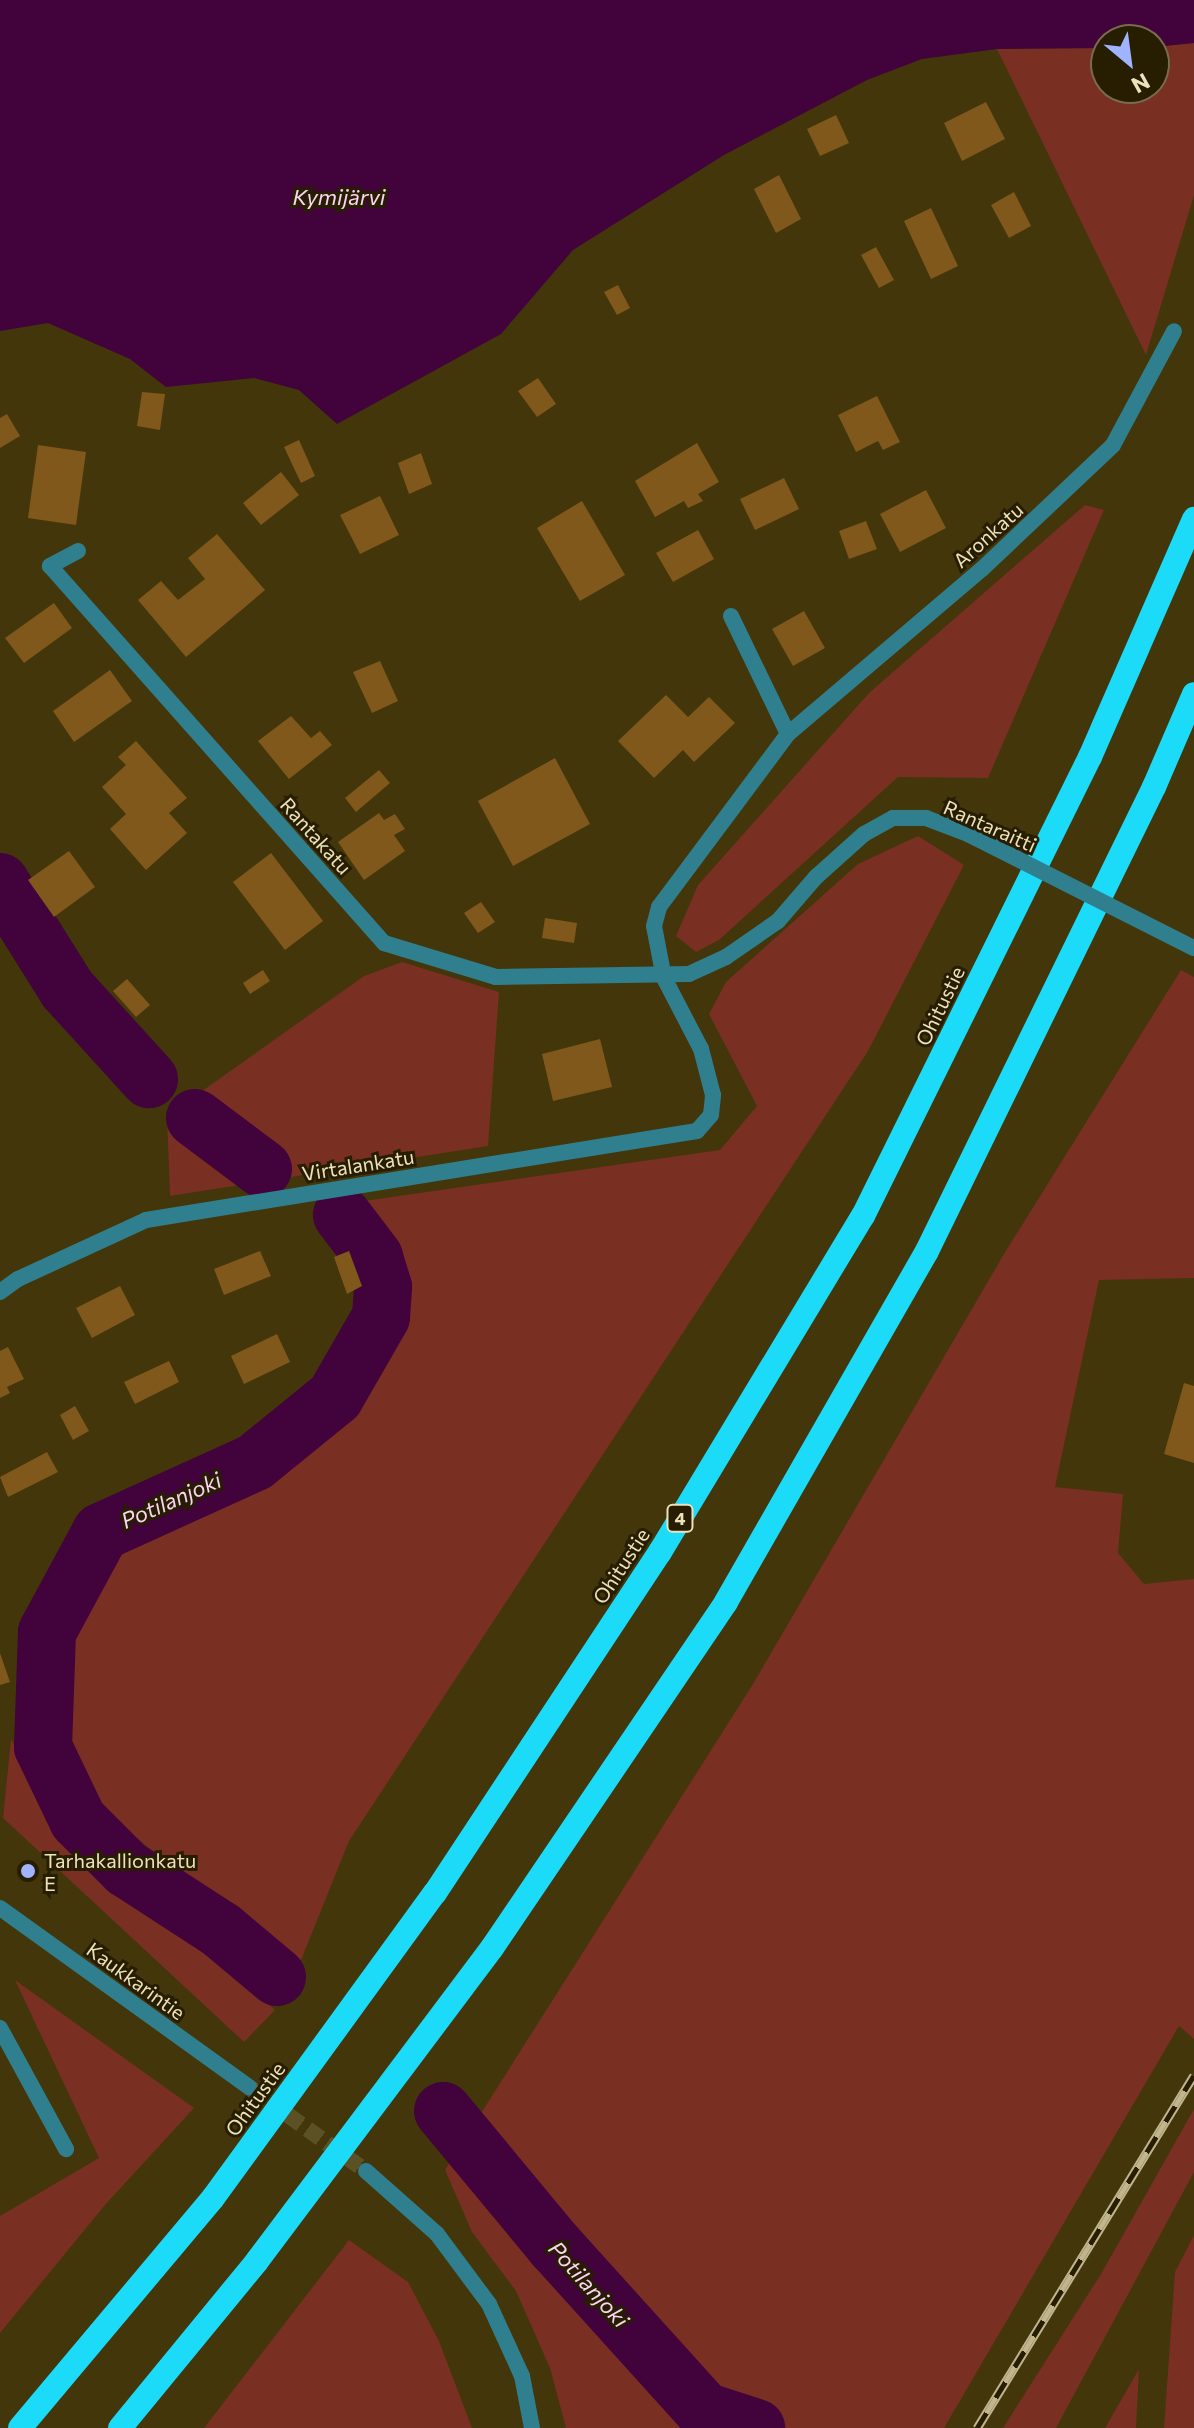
<!DOCTYPE html>
<meta charset="utf-8">
<style>
body{margin:0}
#map{position:relative;width:1194px;height:2428px;overflow:hidden;background:#42360a;font-family:Commissioner,sans-serif}
div>[style]{position:absolute}
.green>*{inset:0;background:#792f21}
.water>*{inset:0;background:#42023c}
.river>*{height:58px;margin:-29px;padding:0 29px;transform-origin:29px;border-radius:29px;background:#42023c}
.building>*{inset:0;background:#81581b}
.street-tunnel>*{height:16px;margin-top:-8px;transform-origin:0;background:repeating-linear-gradient(90deg,#5c5025 0 16px,transparent 0 24px)}
.street>*{height:16px;margin:-8px;padding:0 8px;transform-origin:8px;border-radius:8px;background:#307f8e}
.highway>*{height:24px;margin:-12px;padding:0 12px;transform-origin:12px;border-radius:12px;background:#1bdbf9}
.rail>*{height:9px;margin-top:-4.5px;transform-origin:0;background:repeating-linear-gradient(90deg,#271d00 0 18px,#c1b58e 0 36px);box-sizing:border-box;border-block:2px solid #c1b58e}
.street-bridge>*{height:16px;margin:-8px;padding:0 8px;transform-origin:8px;border-radius:8px;background:#307f8e}
.dots>*{width:22px;height:22px;translate:-50% -50%;box-sizing:border-box;border:4px solid #271d00;border-radius:50%}
span{translate:-50% -50%;white-space:nowrap;text-align:center;line-height:1.15;-webkit-text-stroke:6px #271d00;paint-order:stroke}
.shield-label span{padding:2px 6px;background:#271d00;border:2px solid;border-radius:6px;-webkit-text-stroke-width:0}
.shield-label{font-size:18px;color:#eee2bc;font-weight:700}
.street-label{font-size:20px;color:#eee2bc}
.poi-label{font-size:20px;color:#eee2bc}
.left{translate:0 -50%;text-align:left}
.water-label{font-size:22px;color:#fbd5f4;font-style:italic}
.north{position:absolute;left:1090px;top:24px;width:80px;height:80px;box-sizing:border-box;background:#271d00;border:2px solid #776c4b;border-radius:50%;rotate:151deg;font-size:22px;font-weight:700;line-height:32px;text-align:center;color:#eee2bc}
.north::after{content:'';display:block;margin:auto;width:28px;height:36px;background:#a0b3fd;clip-path:polygon(50% 0,100% 100%,50% 72%,0 100%)}
</style>
<div id="map">
<div class="green">
<div style="clip-path:polygon(1194px 43px,1194px 195px,1146px 355px,997px 49px,1106px 48px,1106px 88px,1154px 88px,1154px 47px)"></div>
<div style="clip-path:polygon(1085px 505px,1104px 510px,988px 778px,898px 777px,719px 940px,696px 952px,676px 936px,698px 885px,869px 693px)"></div>
<div style="clip-path:polygon(918px 836px,964px 865px,868px 1051px,349px 1841px,299px 1965px,89px 1801px,64px 1738px,69px 1643px,124px 1543px,273px 1480px,351px 1404px,409px 1282px,350px 1203px,720px 1150px,757px 1106px,709px 1014px,726px 982px,858px 864px)"></div>
<div style="clip-path:polygon(402px 962px,499px 992px,488px 1146px,170px 1196px,167px 1116px,364px 976px)"></div>
<div style="clip-path:polygon(1181px 970px,1194px 977px,1194px 1278px,1099px 1280px,1055px 1487px,1123px 1494px,1118px 1553px,1144px 1584px,1194px 1579px,1194px 2039px,1179px 2026px,944px 2428px,566px 2428px,550px 2368px,516px 2291px,472px 2232px,445px 2170px,753px 1684px,1004px 1254px)"></div>
<div style="clip-path:polygon(11px 1739px,78px 1854px,208px 1949px,275px 2010px,244px 2042px,3px 1818px)"></div>
<div style="clip-path:polygon(15px 1980px,194px 2108px,105px 2205px,0 2333px,0 2216px,99px 2158px)"></div>
<div style="clip-path:polygon(1194px 2109px,1194px 2172px,1056px 2428px,1003px 2428px,1101px 2274px)"></div>
<div style="clip-path:polygon(1194px 2235px,1194px 2428px,1164px 2428px,1175px 2272px)"></div>
<div style="clip-path:polygon(349px 2240px,408px 2282px,439px 2341px,472px 2428px,204px 2428px)"></div>
<div style="clip-path:polygon(1139px 2369px,1136px 2428px,1105px 2428px)"></div>
</div>
<div class="water">
<div style="clip-path:polygon(0 0,1194px 0,1194px 43px,1154px 47px,1154px 40px,1106px 40px,1106px 48px,997px 49px,922px 59px,867px 80px,724px 155px,573px 250px,501px 334px,337px 424px,299px 390px,254px 378px,166px 387px,130px 359px,48px 323px,0 331px)"></div>
</div>
<div class="river">
<div style="left:0;top:882px;width:126px;rotate:57.9deg"></div>
<div style="left:67px;top:989px;width:122px;rotate:47.7deg"></div>
<div style="left:195px;top:1118px;width:85px;rotate:36.9deg"></div>
<div style="left:277px;top:1977px;width:73px;rotate:-140deg"></div>
<div style="left:221px;top:1930px;width:112px;rotate:-147deg"></div>
<div style="left:127px;top:1869px;width:69px;rotate:-135deg"></div>
<div style="left:78px;top:1820px;width:81px;rotate:-115.6deg"></div>
<div style="left:43px;top:1747px;width:115px;rotate:-88deg"></div>
<div style="left:47px;top:1632px;width:114px;rotate:-61.6deg"></div>
<div style="left:101px;top:1532px;width:169px;rotate:-24.4deg"></div>
<div style="left:255px;top:1462px;width:103px;rotate:-39.1deg"></div>
<div style="left:335px;top:1397px;width:92px;rotate:-60.1deg"></div>
<div style="left:381px;top:1317px;width:30px;rotate:-86deg"></div>
<div style="left:383px;top:1287px;width:31px;rotate:-107deg"></div>
<div style="left:374px;top:1257px;width:53px;rotate:-127.3deg"></div>
<div style="left:443px;top:2111px;width:177px;rotate:50.3deg"></div>
<div style="left:556px;top:2247px;width:221px;rotate:47.9deg"></div>
<div style="left:704px;top:2411px;width:55px;rotate:18.1deg"></div>
</div>
<div class="building">
<div style="clip-path:polygon(986px 102px,1005px 139px,962px 161px,944px 123px)"></div>
<div style="clip-path:polygon(836px 115px,849px 143px,820px 156px,807px 129px)"></div>
<div style="clip-path:polygon(779px 175px,801px 219px,776px 233px,754px 189px)"></div>
<div style="clip-path:polygon(1014px 192px,1031px 226px,1009px 238px,991px 205px)"></div>
<div style="clip-path:polygon(931px 208px,958px 266px,931px 279px,904px 221px)"></div>
<div style="clip-path:polygon(876px 247px,894px 280px,879px 288px,861px 255px)"></div>
<div style="clip-path:polygon(618px 285px,630px 308px,617px 315px,604px 292px)"></div>
<div style="clip-path:polygon(538px 378px,556px 404px,537px 417px,518px 391px)"></div>
<div style="clip-path:polygon(142px 392px,165px 394px,160px 430px,137px 426px)"></div>
<div style="clip-path:polygon(877px 396px,900px 442px,883px 450px,878px 441px,856px 452px,838px 415px)"></div>
<div style="clip-path:polygon(7px 414px,20px 436px,0 448px,0 418px)"></div>
<div style="clip-path:polygon(299px 440px,315px 476px,301px 483px,284px 447px)"></div>
<div style="clip-path:polygon(697px 443px,719px 482px,698px 494px,703px 501px,688px 508px,684px 501px,655px 517px,635px 481px)"></div>
<div style="clip-path:polygon(38px 445px,86px 452px,76px 525px,28px 518px)"></div>
<div style="clip-path:polygon(421px 453px,432px 484px,409px 494px,398px 463px)"></div>
<div style="clip-path:polygon(281px 472px,299px 495px,261px 525px,243px 503px)"></div>
<div style="clip-path:polygon(784px 478px,799px 509px,755px 530px,740px 499px)"></div>
<div style="clip-path:polygon(926px 490px,946px 528px,900px 552px,880px 514px)"></div>
<div style="clip-path:polygon(380px 496px,399px 535px,360px 554px,340px 515px)"></div>
<div style="clip-path:polygon(582px 501px,625px 575px,580px 601px,537px 528px)"></div>
<div style="clip-path:polygon(866px 521px,877px 549px,849px 559px,839px 531px)"></div>
<div style="clip-path:polygon(698px 530px,714px 559px,673px 582px,656px 553px)"></div>
<div style="clip-path:polygon(217px 534px,265px 590px,186px 657px,138px 600px,161px 581px,178px 600px,205px 579px,188px 558px)"></div>
<div style="clip-path:polygon(54px 603px,72px 628px,24px 663px,5px 638px)"></div>
<div style="clip-path:polygon(804px 611px,825px 648px,793px 666px,772px 629px)"></div>
<div style="clip-path:polygon(380px 661px,398px 701px,372px 713px,353px 672px)"></div>
<div style="clip-path:polygon(110px 670px,132px 701px,74px 742px,53px 711px)"></div>
<div style="clip-path:polygon(666px 695px,688px 717px,709px 697px,735px 723px,694px 762px,683px 750px,654px 778px,618px 741px)"></div>
<div style="clip-path:polygon(291px 716px,311px 738px,320px 731px,332px 745px,289px 779px,258px 741px)"></div>
<div style="clip-path:polygon(136px 741px,187px 798px,169px 813px,187px 833px,146px 870px,110px 829px,126px 814px,102px 787px,126px 765px,118px 757px)"></div>
<div style="clip-path:polygon(555px 758px,590px 824px,513px 866px,478px 801px)"></div>
<div style="clip-path:polygon(379px 770px,390px 783px,356px 812px,345px 798px)"></div>
<div style="clip-path:polygon(379px 813px,384px 820px,395px 814px,405px 829px,394px 835px,405px 851px,364px 880px,338px 842px)"></div>
<div style="clip-path:polygon(69px 851px,95px 887px,54px 917px,28px 880px)"></div>
<div style="clip-path:polygon(271px 853px,323px 921px,285px 950px,233px 882px)"></div>
<div style="clip-path:polygon(481px 902px,495px 922px,478px 933px,464px 913px)"></div>
<div style="clip-path:polygon(545px 918px,577px 923px,574px 943px,542px 938px)"></div>
<div style="clip-path:polygon(263px 970px,270px 981px,250px 994px,243px 983px)"></div>
<div style="clip-path:polygon(127px 979px,150px 1005px,136px 1017px,113px 991px)"></div>
<div style="clip-path:polygon(600px 1039px,612px 1087px,553px 1101px,542px 1054px)"></div>
<div style="clip-path:polygon(260px 1251px,271px 1276px,224px 1295px,214px 1269px)"></div>
<div style="clip-path:polygon(349px 1251px,362px 1286px,347px 1294px,334px 1257px)"></div>
<div style="clip-path:polygon(120px 1286px,135px 1315px,92px 1338px,76px 1308px)"></div>
<div style="clip-path:polygon(277px 1334px,290px 1362px,244px 1384px,231px 1356px)"></div>
<div style="clip-path:polygon(8px 1347px,24px 1379px,7px 1387px,10px 1393px,0 1398px,0 1351px)"></div>
<div style="clip-path:polygon(169px 1361px,179px 1382px,135px 1404px,124px 1382px)"></div>
<div style="clip-path:polygon(1184px 1383px,1194px 1386px,1194px 1463px,1164px 1454px)"></div>
<div style="clip-path:polygon(75px 1406px,89px 1431px,73px 1440px,60px 1415px)"></div>
<div style="clip-path:polygon(47px 1452px,58px 1472px,8px 1497px,0 1477px)"></div>
<div style="clip-path:polygon(0 1653px,10px 1682px,0 1685px)"></div>
</div>
<div class="street-tunnel">
<div style="left:249px;top:2087px;width:144px;rotate:35.7deg"></div>
</div>
<div class="street">
<div style="left:78px;top:551px;width:32px;rotate:152deg"></div>
<div style="left:50px;top:566px;width:504px;rotate:48.46deg"></div>
<div style="left:384px;top:943px;width:117px;rotate:16.9deg"></div>
<div style="left:496px;top:977px;width:193px;rotate:-0.9deg"></div>
<div style="left:689px;top:974px;width:41px;rotate:-24.7deg"></div>
<div style="left:726px;top:957px;width:63px;rotate:-34.7deg"></div>
<div style="left:778px;top:921px;width:58px;rotate:-49.2deg"></div>
<div style="left:816px;top:877px;width:64px;rotate:-41.9deg"></div>
<div style="left:864px;top:834px;width:33px;rotate:-29deg"></div>
<div style="left:893px;top:818px;width:33px"></div>
<div style="left:926px;top:818px;width:45px;rotate:20.9deg"></div>
<div style="left:731px;top:616px;width:131px;rotate:64.2deg"></div>
<div style="left:0;top:1292px;width:22px;rotate:-36deg"></div>
<div style="left:18px;top:1279px;width:141px;rotate:-24.7deg"></div>
<div style="left:146px;top:1220px;width:558px;rotate:-9.18deg"></div>
<div style="left:697px;top:1131px;width:21px;rotate:-49deg"></div>
<div style="left:711px;top:1115px;width:20px;rotate:-84deg"></div>
<div style="left:713px;top:1095px;width:48px;rotate:-104.6deg"></div>
<div style="left:701px;top:1049px;width:80px;rotate:-117.5deg"></div>
<div style="left:664px;top:978px;width:53px;rotate:-100.9deg"></div>
<div style="left:654px;top:926px;width:20px;rotate:-75deg"></div>
<div style="left:659px;top:907px;width:216px;rotate:-53.3deg"></div>
<div style="left:788px;top:734px;width:255px;rotate:-40.4deg"></div>
<div style="left:982px;top:569px;width:180px;rotate:-43.4deg"></div>
<div style="left:1113px;top:445px;width:129px;rotate:-61.8deg"></div>
<div style="left:0;top:1908px;width:307px;rotate:35.7deg"></div>
<div style="left:0;top:2028px;width:138px;rotate:61.4deg"></div>
<div style="left:366px;top:2171px;width:95px;rotate:41.6deg"></div>
<div style="left:437px;top:2234px;width:87px;rotate:53.4deg"></div>
<div style="left:489px;top:2304px;width:79px;rotate:65.4deg"></div>
<div style="left:522px;top:2376px;width:53px;rotate:79.1deg"></div>
</div>
<div class="highway">
<div style="left:20px;top:2428px;width:300px;rotate:-50deg"></div>
<div style="left:213px;top:2198px;width:377px;rotate:-54deg"></div>
<div style="left:435px;top:1893px;width:409px;rotate:-56.6deg"></div>
<div style="left:660px;top:1552px;width:393px;rotate:-58.9deg"></div>
<div style="left:863px;top:1216px;width:512px;rotate:-63.69deg"></div>
<div style="left:1090px;top:757px;width:260px;rotate:-66.4deg"></div>
<div style="left:120px;top:2428px;width:216px;rotate:-50.6deg"></div>
<div style="left:257px;top:2261px;width:391px;rotate:-53.1deg"></div>
<div style="left:492px;top:1948px;width:418px;rotate:-55.9deg"></div>
<div style="left:726px;top:1602px;width:404px;rotate:-60.2deg"></div>
<div style="left:927px;top:1251px;width:517px;rotate:-63.93deg"></div>
<div style="left:1154px;top:787px;width:101px;rotate:-66.7deg"></div>
</div>
<div class="rail">
<div style="left:977px;top:2428px;width:414px;rotate:-58.4deg"></div>
</div>
<div class="street-bridge">
<div style="left:968px;top:834px;width:253px;rotate:26.8deg"></div>
</div>
<div class="dots">
<div style="left:28px;top:1871px;background:#a0b3fd"></div>
</div>
<div class="shield-label">
<span style="left:680px;top:1518px">4</span>
</div>
<div class="street-label">
<span style="left:988px;top:535px;rotate:-42deg">Aronkatu</span>
<span style="left:990px;top:826px;rotate:24deg">Rantaraitti</span>
<span style="left:316px;top:836px;rotate:48deg">Rantakatu</span>
<span style="left:940px;top:1006px;rotate:-64deg">Ohitustie</span>
<span style="left:358px;top:1165px;rotate:-9deg">Virtalankatu</span>
<span style="left:621px;top:1566px;rotate:-57deg">Ohitustie</span>
<span style="left:136px;top:1981px;rotate:36deg">Kaukkarintie</span>
<span style="left:255px;top:2099px;rotate:-54deg">Ohitustie</span>
</div>
<div class="poi-label">
<span class="left" style="left:44px;top:1872px">Tarhakallionkatu<br>E</span>
</div>
<div class="water-label">
<span style="left:339px;top:197px">Kymijärvi</span>
<span style="left:171px;top:1500px;rotate:-24deg">Potilanjoki</span>
<span style="left:589px;top:2284px;rotate:48deg">Potilanjoki</span>
</div>
<div class="north">N</div>
</div>
